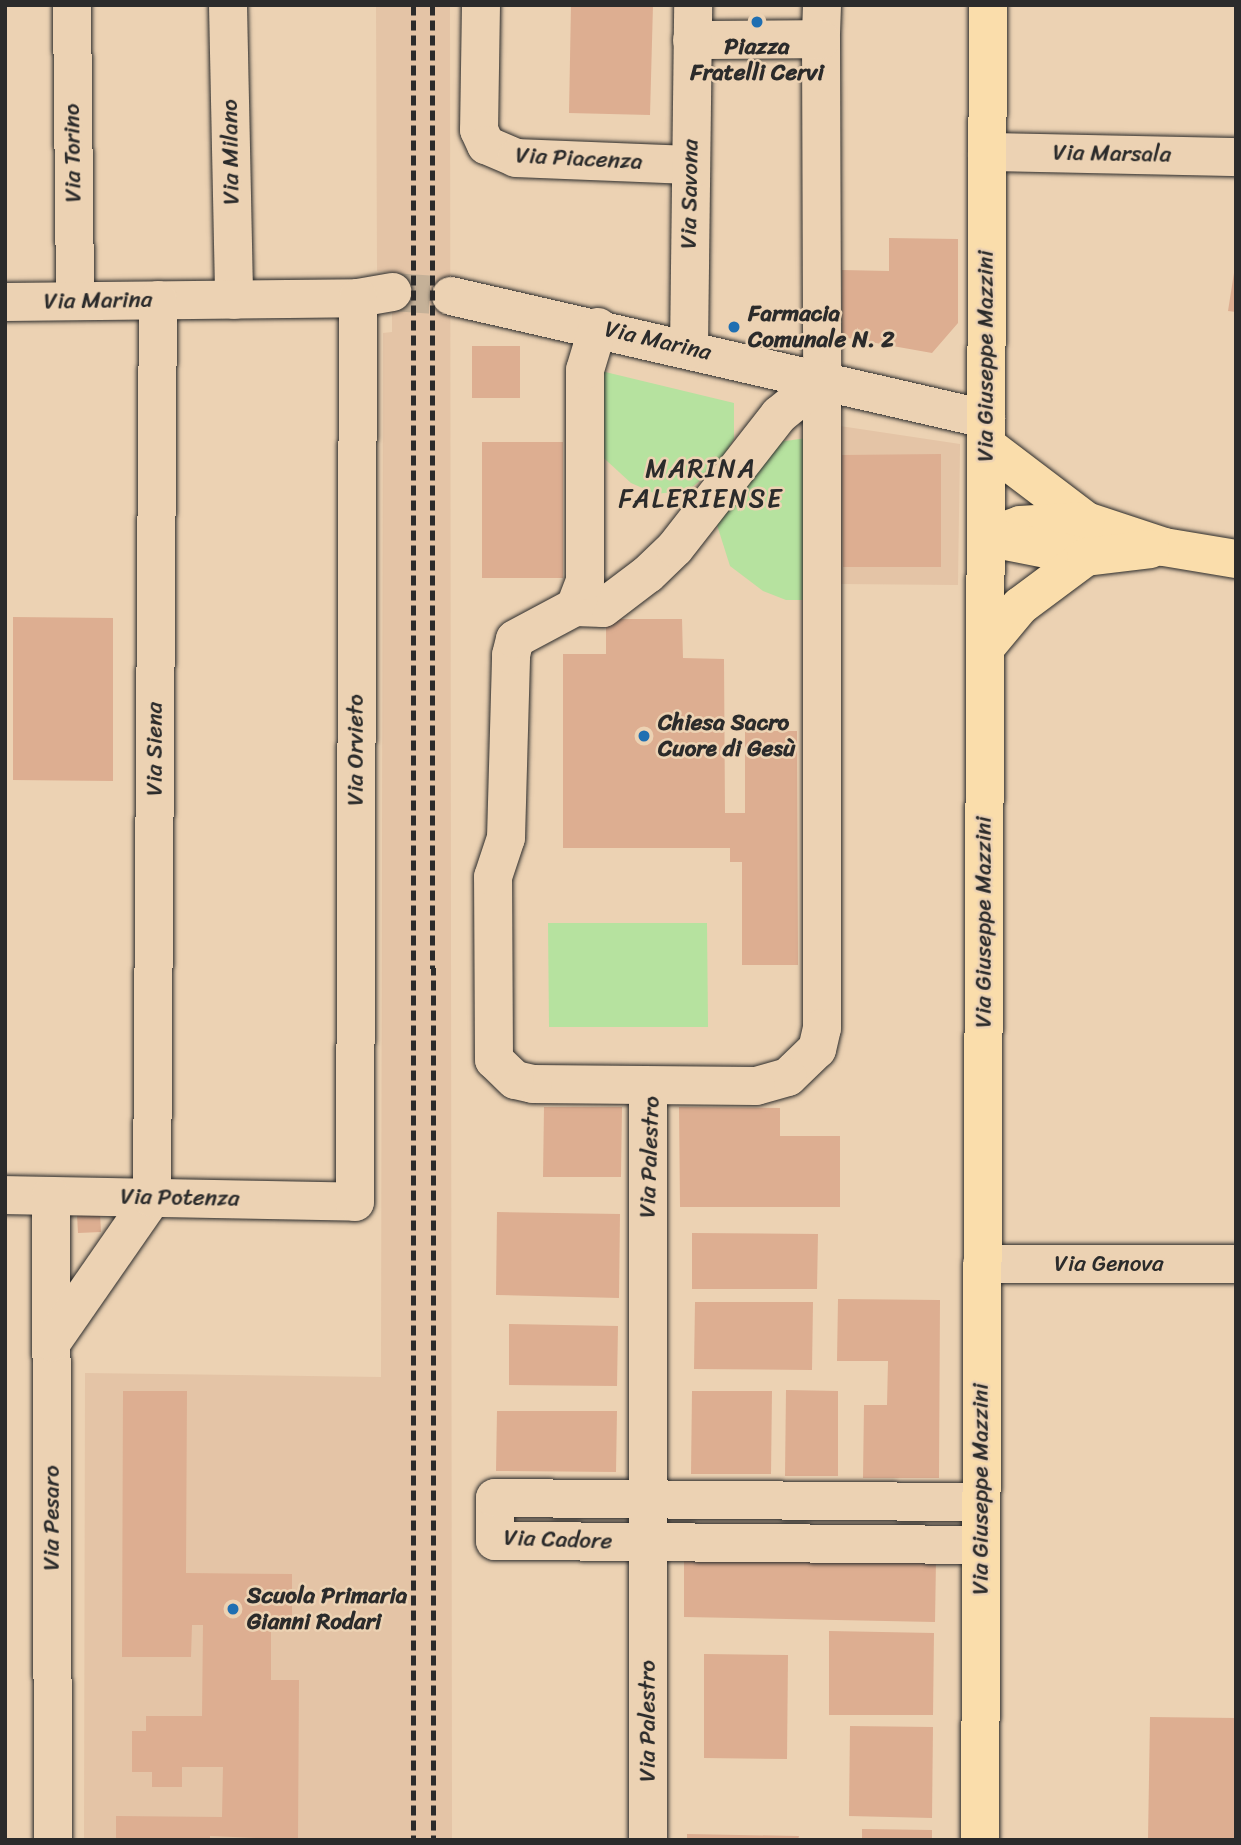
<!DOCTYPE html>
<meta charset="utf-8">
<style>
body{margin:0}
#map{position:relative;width:1241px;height:1845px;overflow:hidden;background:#ecd2b3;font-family:Sriracha,sans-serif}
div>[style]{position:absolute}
.built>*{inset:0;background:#e4c4a6}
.green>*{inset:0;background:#b6e29f}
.building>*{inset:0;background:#ddae91}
.minor-tunnel>*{height:38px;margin-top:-19px;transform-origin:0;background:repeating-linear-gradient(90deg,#c5b198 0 38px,transparent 0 57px)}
.roads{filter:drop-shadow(0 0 2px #2b2b2b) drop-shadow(0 0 2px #2b2b2b)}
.minor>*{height:38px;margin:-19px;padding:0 19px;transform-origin:19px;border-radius:19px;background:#ecd2b3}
.major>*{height:38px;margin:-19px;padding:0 19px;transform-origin:19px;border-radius:19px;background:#faddab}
.rail>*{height:5px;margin-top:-2.5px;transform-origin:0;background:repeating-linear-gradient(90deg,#2b2b2b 0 10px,transparent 0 15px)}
.dots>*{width:19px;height:19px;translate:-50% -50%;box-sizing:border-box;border:4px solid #ecd2b3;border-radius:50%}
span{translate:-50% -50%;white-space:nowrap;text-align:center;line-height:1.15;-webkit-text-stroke:5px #ecd2b3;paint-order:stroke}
.poi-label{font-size:23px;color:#2b2b2b;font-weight:700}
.left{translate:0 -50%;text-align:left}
.street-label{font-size:23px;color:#2b2b2b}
.quarter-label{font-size:26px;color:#2b2b2b;letter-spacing:2px}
.frame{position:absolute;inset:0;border:7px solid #2b2b2b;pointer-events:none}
</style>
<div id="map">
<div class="built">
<div style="clip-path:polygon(376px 5px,450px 5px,452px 1840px,84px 1840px,85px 1373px,381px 1377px,383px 333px,392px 332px,392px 272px,377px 271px)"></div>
<div style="clip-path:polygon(840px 426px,960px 444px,958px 585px,841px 584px)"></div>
</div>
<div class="green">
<div style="clip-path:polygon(597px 370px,734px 403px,734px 439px,718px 465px,689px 490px,656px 494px,631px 483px,595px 450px)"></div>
<div style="clip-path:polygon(807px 438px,806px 600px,786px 600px,763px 591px,730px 566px,717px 525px,778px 442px)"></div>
<div style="clip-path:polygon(548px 923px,707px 923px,708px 1027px,549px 1027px)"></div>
</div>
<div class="building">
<div style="clip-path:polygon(571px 5px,653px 5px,650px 115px,569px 113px)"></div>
<div style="clip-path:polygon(889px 238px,958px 239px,958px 323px,932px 353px,842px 337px,842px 270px,889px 271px)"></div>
<div style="clip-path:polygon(1234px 273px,1236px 274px,1236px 312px,1228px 311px)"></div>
<div style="clip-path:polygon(472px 346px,520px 346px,520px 398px,472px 398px)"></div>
<div style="clip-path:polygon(482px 442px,563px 442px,563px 578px,482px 578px)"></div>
<div style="clip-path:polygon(941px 454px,941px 567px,843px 567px,842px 455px)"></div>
<div style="clip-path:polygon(13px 617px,113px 618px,113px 781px,13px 780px)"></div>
<div style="clip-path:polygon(606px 619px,682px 619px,683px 658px,724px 659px,725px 813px,745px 813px,745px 731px,797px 731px,798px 965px,742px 965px,742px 862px,730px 862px,730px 848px,563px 848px,563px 654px,606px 654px)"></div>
<div style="clip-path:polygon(544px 1107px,622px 1107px,621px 1177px,543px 1177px)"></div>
<div style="clip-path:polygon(679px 1107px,780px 1108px,780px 1136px,840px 1136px,840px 1207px,680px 1207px)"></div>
<div style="clip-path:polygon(497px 1212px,620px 1214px,619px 1298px,496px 1295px)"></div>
<div style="clip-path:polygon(100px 1213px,101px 1232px,78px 1233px,77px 1214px)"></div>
<div style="clip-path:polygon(692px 1233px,818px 1234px,817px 1289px,692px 1289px)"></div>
<div style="clip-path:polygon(838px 1299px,940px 1300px,939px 1478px,863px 1478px,864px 1405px,887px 1405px,888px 1361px,837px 1361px)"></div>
<div style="clip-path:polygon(695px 1302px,813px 1302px,812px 1370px,694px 1369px)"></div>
<div style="clip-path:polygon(509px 1324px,618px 1326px,617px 1386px,509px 1385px)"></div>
<div style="clip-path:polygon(786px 1390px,838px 1391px,838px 1476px,785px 1476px)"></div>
<div style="clip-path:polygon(123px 1391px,187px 1391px,186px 1573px,292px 1574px,292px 1618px,271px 1618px,271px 1680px,299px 1680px,298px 1840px,210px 1836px,210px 1840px,116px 1840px,116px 1816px,222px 1817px,223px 1767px,182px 1767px,182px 1787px,152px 1787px,152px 1772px,132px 1772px,132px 1731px,146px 1731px,146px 1716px,202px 1716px,203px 1625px,192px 1625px,191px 1657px,122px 1657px)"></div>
<div style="clip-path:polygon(692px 1391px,772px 1391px,771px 1474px,691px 1474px)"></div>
<div style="clip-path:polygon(497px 1411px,617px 1411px,616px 1472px,496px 1471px)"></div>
<div style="clip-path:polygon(684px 1558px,936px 1560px,935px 1622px,684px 1617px)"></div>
<div style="clip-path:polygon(829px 1631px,934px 1633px,933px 1715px,829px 1715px)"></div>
<div style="clip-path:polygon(704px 1654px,788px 1655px,787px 1759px,704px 1758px)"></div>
<div style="clip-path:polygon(1150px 1717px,1236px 1718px,1236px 1840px,1148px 1840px)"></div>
<div style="clip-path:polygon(850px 1726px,933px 1727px,932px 1818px,849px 1816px)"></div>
<div style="clip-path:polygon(862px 1829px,932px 1830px,932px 1840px,862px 1840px)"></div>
<div style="clip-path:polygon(687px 1834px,799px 1836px,798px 1840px,687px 1840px)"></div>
</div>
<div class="minor-tunnel">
<div style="left:392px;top:292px;width:59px;rotate:3.9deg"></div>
</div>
<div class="roads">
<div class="minor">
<div style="left:72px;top:5px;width:296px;rotate:89.4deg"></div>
<div style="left:228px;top:5px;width:295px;rotate:88.8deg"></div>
<div style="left:481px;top:5px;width:125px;rotate:90.9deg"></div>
<div style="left:479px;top:130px;width:17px;rotate:65deg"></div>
<div style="left:486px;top:145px;width:33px;rotate:23deg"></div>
<div style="left:516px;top:158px;width:174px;rotate:2.3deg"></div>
<div style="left:822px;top:5px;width:34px;rotate:92deg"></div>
<div style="left:821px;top:39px;width:341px;rotate:89.8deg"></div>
<div style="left:822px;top:380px;width:648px;rotate:90deg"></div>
<div style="left:822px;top:1028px;width:22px;rotate:103deg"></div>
<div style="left:817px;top:1049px;width:40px;rotate:136deg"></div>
<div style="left:788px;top:1077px;width:33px;rotate:164deg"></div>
<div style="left:756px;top:1086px;width:223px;rotate:-179.5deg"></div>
<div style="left:533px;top:1084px;width:18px;rotate:-167deg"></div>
<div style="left:515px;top:1080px;width:29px;rotate:-136deg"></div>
<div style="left:494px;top:1060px;width:183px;rotate:-90.3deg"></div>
<div style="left:493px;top:877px;width:41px;rotate:-71.6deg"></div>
<div style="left:506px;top:838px;width:183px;rotate:-88.4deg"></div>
<div style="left:511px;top:655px;width:16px;rotate:-76deg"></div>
<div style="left:515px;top:639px;width:68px;rotate:-28.1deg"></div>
<div style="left:575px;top:607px;width:28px;rotate:2deg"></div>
<div style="left:603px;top:608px;width:56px;rotate:-37.1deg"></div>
<div style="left:648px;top:574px;width:37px;rotate:-44deg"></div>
<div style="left:675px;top:548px;width:169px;rotate:-52deg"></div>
<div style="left:779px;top:415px;width:55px;rotate:-39.1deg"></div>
<div style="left:692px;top:40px;width:129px;rotate:-0.4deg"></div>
<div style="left:987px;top:152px;width:249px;rotate:1.2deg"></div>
<div style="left:451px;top:296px;width:549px;rotate:12.95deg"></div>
<div style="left:5px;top:302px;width:353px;rotate:-0.6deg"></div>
<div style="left:358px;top:298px;width:35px;rotate:-10deg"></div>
<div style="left:689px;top:349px;width:344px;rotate:-89.3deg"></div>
<div style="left:575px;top:607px;width:28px;rotate:-69deg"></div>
<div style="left:585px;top:581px;width:211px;rotate:-90deg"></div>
<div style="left:585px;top:370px;width:45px;rotate:-73.2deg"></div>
<div style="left:5px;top:1195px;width:350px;rotate:1.1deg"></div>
<div style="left:355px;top:1202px;width:904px;rotate:-89.81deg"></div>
<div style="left:51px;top:1196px;width:644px;rotate:89.82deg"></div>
<div style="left:982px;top:1264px;width:254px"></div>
<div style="left:52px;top:1342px;width:175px;rotate:-55.2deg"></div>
<div style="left:152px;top:1198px;width:898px;rotate:-89.62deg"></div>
<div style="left:981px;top:1545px;width:486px;rotate:-179.5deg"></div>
<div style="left:495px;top:1541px;width:43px;rotate:-90deg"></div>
<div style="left:495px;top:1498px;width:486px;rotate:0.5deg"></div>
<div style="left:648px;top:1840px;width:754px;rotate:-90deg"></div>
</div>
<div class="major">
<div style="left:986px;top:445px;width:126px;rotate:37.2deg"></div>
<div style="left:1086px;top:521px;width:82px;rotate:18.4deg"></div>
<div style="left:1164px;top:547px;width:73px;rotate:9.5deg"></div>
<div style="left:986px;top:537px;width:36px;rotate:-19deg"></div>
<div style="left:1020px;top:525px;width:66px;rotate:-3.5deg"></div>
<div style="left:986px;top:537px;width:102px;rotate:11.3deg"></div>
<div style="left:985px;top:648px;width:55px;rotate:-50.2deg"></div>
<div style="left:1020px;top:606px;width:82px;rotate:-36.6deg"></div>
<div style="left:1086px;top:557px;width:65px;rotate:-7deg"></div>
<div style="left:980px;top:1840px;width:1835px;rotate:-89.75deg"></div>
</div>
</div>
<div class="rail">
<div style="left:413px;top:5px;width:1835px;rotate:90deg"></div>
<div style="left:432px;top:5px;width:1835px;rotate:89.94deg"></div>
</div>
<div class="dots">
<div style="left:757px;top:22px;background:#1f6fb2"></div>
<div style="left:734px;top:327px;background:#1f6fb2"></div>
<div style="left:644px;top:736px;background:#1f6fb2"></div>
<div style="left:233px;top:1609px;background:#1f6fb2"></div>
</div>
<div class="poi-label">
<span style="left:757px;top:60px">Piazza<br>Fratelli Cervi</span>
<span class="left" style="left:748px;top:327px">Farmacia<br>Comunale N. 2</span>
<span class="left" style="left:658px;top:736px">Chiesa Sacro<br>Cuore di Gesù</span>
<span class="left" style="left:247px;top:1609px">Scuola Primaria<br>Gianni Rodari</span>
</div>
<div class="street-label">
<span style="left:231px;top:152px;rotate:-91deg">Via Milano</span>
<span style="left:73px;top:153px;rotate:-91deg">Via Torino</span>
<span style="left:1112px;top:154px;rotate:1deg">Via Marsala</span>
<span style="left:579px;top:159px;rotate:3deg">Via Piacenza</span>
<span style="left:690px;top:194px;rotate:-89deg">Via Savona</span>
<span style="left:98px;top:301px;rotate:-1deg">Via Marina</span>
<span style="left:658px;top:341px;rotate:13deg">Via Marina</span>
<span style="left:986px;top:356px;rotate:-90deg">Via Giuseppe Mazzini</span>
<span style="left:155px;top:749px;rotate:-90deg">Via Siena</span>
<span style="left:356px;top:750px;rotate:-90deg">Via Orvieto</span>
<span style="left:984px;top:922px;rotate:-90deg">Via Giuseppe Mazzini</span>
<span style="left:650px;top:1157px;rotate:-88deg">Via Palestro</span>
<span style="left:180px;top:1198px;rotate:1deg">Via Potenza</span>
<span style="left:1109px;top:1264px">Via Genova</span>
<span style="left:981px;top:1489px;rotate:-90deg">Via Giuseppe Mazzini</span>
<span style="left:52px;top:1518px;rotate:-90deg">Via Pesaro</span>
<span style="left:558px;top:1540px;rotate:2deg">Via Cadore</span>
<span style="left:648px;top:1721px;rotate:-90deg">Via Palestro</span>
</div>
<div class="quarter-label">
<span style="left:701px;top:484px">MARINA<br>FALERIENSE</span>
</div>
<div class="frame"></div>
</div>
